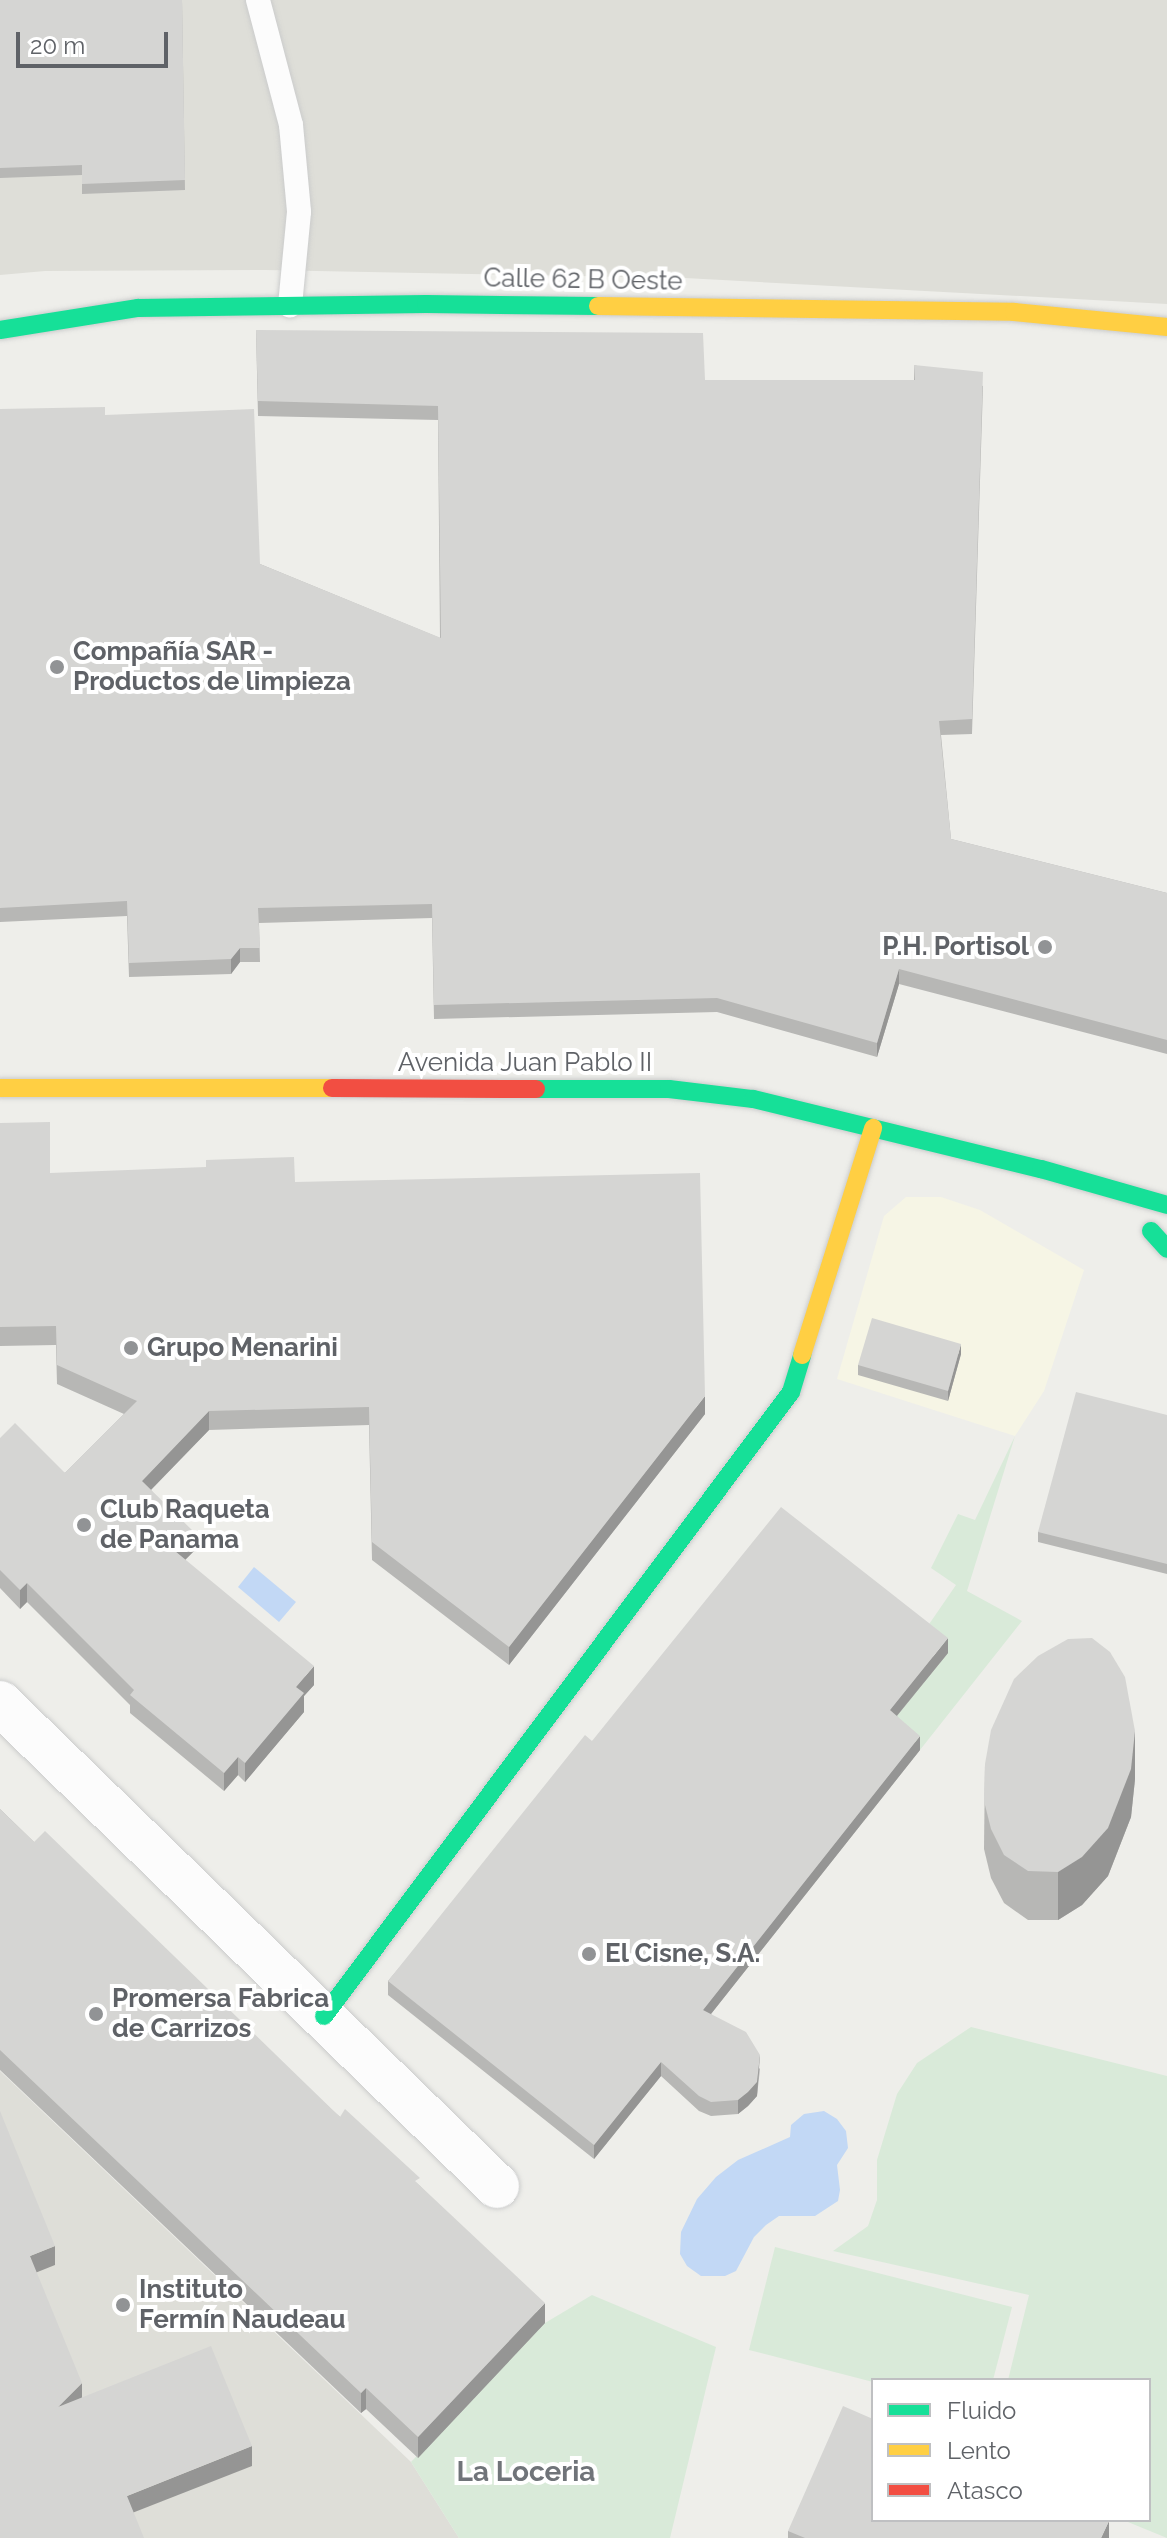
<!DOCTYPE html>
<meta charset="utf-8">
<style>
body{margin:0}
#map{position:relative;width:1167px;height:2538px;overflow:hidden;background:#eeeeea;font-family:Raleway,sans-serif}
div>[style]{position:absolute}
.commercial>*{inset:0;background:#f6f5e5}
.education>*{inset:0;background:#deded8}
.green>*{inset:0;background:#d9ead9}
.water>*{inset:0;background:#c2d8f5}
.roads{filter:drop-shadow(0 0 2px #cbcccc) drop-shadow(0 0 2px #cbcccc)}
.lane>*{height:24px;margin:-12px;padding:0 12px;transform-origin:12px;border-radius:12px;background:#fcfcfc}
.street>*{height:44px;margin:-22px;padding:0 22px;transform-origin:22px;border-radius:22px;background:#fcfcfc}
.fast>*{height:18px;margin:-9px;padding:0 9px;transform-origin:9px;border-radius:9px;background:#16e098}
.slow>*{height:18px;margin:-9px;padding:0 9px;transform-origin:9px;border-radius:9px;background:#ffcf43}
.jam>*{height:18px;margin:-9px;padding:0 9px;transform-origin:9px;border-radius:9px;background:#f24e42}
.wall>*{inset:0;background:#b7b7b5}
.shaded-wall>*{inset:0;background:#959594}
.building>*{inset:0;background:#d5d5d3}
.dots>*{width:22px;height:22px;translate:-50% -50%;box-sizing:border-box;border:4px solid #fff;border-radius:50%}
span{translate:-50% -50%;white-space:nowrap;text-align:center;line-height:1.15;-webkit-text-stroke:8px #fff;paint-order:stroke}
.street-label{font-size:26px;color:#5f6267}
.poi-label{font-size:26px;color:#5f6267;font-weight:700}
.left{translate:0 -50%;text-align:left}
.right{translate:-100% -50%;text-align:right}
.neighbourhood-label{font-size:28px;color:#707479;font-weight:700}
.legend{position:absolute;left:871px;top:2378px;width:280px;height:144px;box-sizing:border-box;background:#fff;border:2px solid #bfc0c2;margin:0;padding:10px 14px;list-style:none;font-size:24px;color:#5f6267}
.legend li{display:flex;align-items:center;gap:16px;height:40px}
.legend b{width:40px;border:2px solid #bfc0c2}
.scale{position:absolute;left:16px;top:32px;width:152px;height:36px;box-sizing:border-box;border:4px solid #5f6267;border-top:0;padding-left:10px;font-size:24px;line-height:28px;white-space:nowrap;color:#5f6267;-webkit-text-stroke:6px #fff;paint-order:stroke}
</style>
<div id="map">
<div class="commercial">
<div style="clip-path:polygon(906px 1197px,941px 1197px,980px 1210px,1084px 1270px,1044px 1391px,1015px 1436px,837px 1379px,884px 1216px)"></div>
</div>
<div class="education">
<div style="clip-path:polygon(0 0,1167px 0,1167px 304px,685px 278px,265px 270px,45px 271px,0 275px)"></div>
<div style="clip-path:polygon(0 2071px,411px 2462px,459px 2538px,0 2538px)"></div>
</div>
<div class="green">
<div style="clip-path:polygon(1015px 1436px,967px 1591px,1022px 1621px,920px 1750px,890px 1724px,947px 1653px,923px 1633px,956px 1585px,931px 1568px,958px 1514px,975px 1520px)"></div>
<div style="clip-path:polygon(971px 2027px,1167px 2076px,1167px 2538px,1123px 2520px,1149px 2520px,1149px 2380px,1008px 2380px,1029px 2295px,833px 2251px,868px 2226px,877px 2200px,877px 2160px,897px 2094px,917px 2063px)"></div>
<div style="clip-path:polygon(775px 2247px,1012px 2307px,993px 2380px,873px 2382px,749px 2350px)"></div>
<div style="clip-path:polygon(592px 2295px,716px 2347px,670px 2538px,459px 2538px,411px 2462px,545px 2323px)"></div>
</div>
<div class="water">
<div style="clip-path:polygon(254px 1567px,296px 1602px,279px 1622px,238px 1587px)"></div>
<div style="clip-path:polygon(824px 2111px,837px 2119px,846px 2131px,848px 2148px,837px 2165px,840px 2190px,838px 2201px,815px 2216px,779px 2216px,766px 2225px,754px 2237px,736px 2271px,725px 2276px,701px 2276px,687px 2266px,680px 2254px,681px 2232px,697px 2199px,716px 2177px,738px 2160px,790px 2137px,791px 2125px,804px 2114px)"></div>
</div>
<div class="roads">
<div class="lane">
<div style="left:258px;top:0;width:129px;rotate:75.2deg"></div>
<div style="left:291px;top:125px;width:87px;rotate:84.7deg"></div>
<div style="left:299px;top:212px;width:94px;rotate:95.5deg"></div>
</div>
<div class="street">
<div style="left:0;top:1703px;width:693px;rotate:44.18deg"></div>
</div>
<div class="fast">
<div style="left:0;top:330px;width:140px;rotate:-9.1deg"></div>
<div style="left:138px;top:308px;width:288px;rotate:-0.8deg"></div>
<div style="left:426px;top:304px;width:172px;rotate:0.7deg"></div>
<div style="left:536px;top:1089px;width:133px"></div>
<div style="left:669px;top:1089px;width:85px;rotate:6.8deg"></div>
<div style="left:753px;top:1099px;width:296px;rotate:13.7deg"></div>
<div style="left:1041px;top:1169px;width:131px;rotate:15.9deg"></div>
<div style="left:1151px;top:1231px;width:24px;rotate:48deg"></div>
<div style="left:324px;top:2016px;width:779px;rotate:-53.19deg"></div>
<div style="left:791px;top:1392px;width:39px;rotate:-73deg"></div>
</div>
<div class="slow">
<div style="left:598px;top:306px;width:416px;rotate:0.8deg"></div>
<div style="left:1014px;top:312px;width:154px;rotate:5.6deg"></div>
<div style="left:0;top:1088px;width:332px"></div>
<div style="left:802px;top:1355px;width:238px;rotate:-72.6deg"></div>
</div>
<div class="jam">
<div style="left:332px;top:1088px;width:204px;rotate:0.3deg"></div>
</div>
</div>
<div class="wall">
<div style="clip-path:polygon(0 0,182px 0,185px 190px,82px 194px,82px 175px,0 178px)"></div>
<div style="clip-path:polygon(256px 330px,705px 380px,914px 380px,914px 365px,983px 386px,972px 734px,941px 735px,951px 839px,1167px 893px,1167px 1054px,899px 984px,877px 1057px,717px 1012px,434px 1019px,432px 918px,259px 923px,260px 962px,240px 962px,231px 974px,129px 977px,127px 916px,0 922px,0 409px,105px 415px,260px 564px,440px 638px,438px 420px,258px 416px)"></div>
<div style="clip-path:polygon(0 1123px,50px 1173px,295px 1182px,705px 1414px,509px 1665px,372px 1560px,369px 1425px,209px 1430px,151px 1490px,194px 1551px,185px 1560px,314px 1685px,304px 1696px,304px 1712px,245px 1782px,238px 1775px,224px 1791px,130px 1713px,130px 1705px,27px 1602px,20px 1609px,0 1588px,0 1438px,65px 1473px,124px 1414px,57px 1384px,56px 1345px,0 1346px)"></div>
<div style="clip-path:polygon(961px 1354px,948px 1401px,858px 1375px,858px 1365px)"></div>
<div style="clip-path:polygon(1167px 1415px,1167px 1574px,1038px 1542px,1038px 1532px)"></div>
<div style="clip-path:polygon(948px 1653px,897px 1716px,920px 1750px,711px 2014px,760px 2069px,757px 2096px,748px 2106px,738px 2114px,711px 2116px,699px 2111px,661px 2076px,594px 2159px,388px 1995px,388px 1981px,592px 1741px)"></div>
<div style="clip-path:polygon(985px 1764px,1135px 1779px,1131px 1817px,1108px 1876px,1082px 1905px,1058px 1920px,1028px 1920px,1004px 1903px,991px 1878px,984px 1849px)"></div>
<div style="clip-path:polygon(0 1809px,34px 1842px,340px 2117px,420px 2186px,545px 2323px,418px 2458px,366px 2409px,361px 2413px,0 2070px)"></div>
<div style="clip-path:polygon(788px 2531px,1109px 2538px,788px 2538px)"></div>
</div>
<div class="shaded-wall">
<div style="clip-path:polygon(240px 948px,240px 962px,231px 974px,231px 959px)"></div>
<div style="clip-path:polygon(899px 969px,899px 984px,877px 1057px,877px 1043px)"></div>
<div style="clip-path:polygon(961px 1344px,961px 1354px,948px 1401px,948px 1391px)"></div>
<div style="clip-path:polygon(705px 1396px,705px 1414px,509px 1665px,509px 1647px)"></div>
<div style="clip-path:polygon(209px 1411px,209px 1430px,142px 1499px,142px 1481px)"></div>
<div style="clip-path:polygon(194px 1532px,194px 1551px,175px 1570px,175px 1551px)"></div>
<div style="clip-path:polygon(27px 1583px,27px 1602px,20px 1609px,20px 1590px)"></div>
<div style="clip-path:polygon(948px 1638px,948px 1653px,890px 1724px,890px 1710px)"></div>
<div style="clip-path:polygon(314px 1666px,314px 1685px,304px 1696px,304px 1712px,245px 1782px,245px 1763px,296px 1687px)"></div>
<div style="clip-path:polygon(1135px 1731px,1135px 1779px,1131px 1817px,1108px 1876px,1082px 1905px,1058px 1920px,1058px 1872px)"></div>
<div style="clip-path:polygon(920px 1736px,920px 1750px,703px 2024px,703px 2010px)"></div>
<div style="clip-path:polygon(238px 1757px,238px 1775px,224px 1791px,224px 1773px)"></div>
<div style="clip-path:polygon(760px 2055px,757px 2096px,748px 2106px,738px 2114px,738px 2100px)"></div>
<div style="clip-path:polygon(661px 2062px,661px 2076px,594px 2159px,594px 2145px)"></div>
<div style="clip-path:polygon(55px 2246px,55px 2265px,30px 2275px,30px 2256px)"></div>
<div style="clip-path:polygon(545px 2303px,545px 2323px,418px 2458px,418px 2437px)"></div>
<div style="clip-path:polygon(82px 2383px,82px 2402px,58px 2407px)"></div>
<div style="clip-path:polygon(366px 2388px,366px 2409px,361px 2413px,361px 2393px)"></div>
<div style="clip-path:polygon(252px 2446px,252px 2466px,127px 2515px,127px 2496px)"></div>
<div style="clip-path:polygon(1109px 2521px,1109px 2538px,1101px 2538px)"></div>
</div>
<div class="building">
<div style="clip-path:polygon(0 0,182px 0,185px 180px,82px 184px,82px 165px,0 168px)"></div>
<div style="clip-path:polygon(256px 330px,703px 333px,705px 380px,915px 380px,914px 365px,983px 372px,972px 719px,939px 721px,951px 839px,1167px 893px,1167px 1040px,899px 969px,877px 1043px,717px 998px,434px 1005px,432px 904px,258px 908px,260px 948px,240px 948px,231px 959px,129px 963px,127px 901px,0 908px,0 409px,105px 407px,105px 415px,254px 409px,260px 564px,441px 638px,438px 406px,258px 401px)"></div>
<div style="clip-path:polygon(50px 1122px,50px 1173px,206px 1167px,206px 1160px,294px 1157px,295px 1182px,700px 1173px,705px 1396px,509px 1647px,372px 1542px,369px 1407px,209px 1411px,142px 1481px,194px 1532px,175px 1551px,314px 1666px,296px 1687px,304px 1693px,245px 1763px,238px 1757px,224px 1773px,130px 1695px,134px 1690px,27px 1583px,20px 1590px,0 1570px,0 1438px,15px 1423px,65px 1473px,137px 1401px,57px 1365px,56px 1326px,0 1327px,0 1123px)"></div>
<div style="clip-path:polygon(872px 1318px,961px 1344px,948px 1391px,858px 1365px)"></div>
<div style="clip-path:polygon(1076px 1392px,1167px 1415px,1167px 1564px,1038px 1532px)"></div>
<div style="clip-path:polygon(781px 1507px,948px 1638px,890px 1710px,920px 1736px,703px 2010px,746px 2032px,760px 2055px,757px 2082px,748px 2092px,738px 2100px,711px 2102px,699px 2096px,661px 2062px,594px 2145px,388px 1981px,585px 1735px,592px 1741px)"></div>
<div style="clip-path:polygon(1092px 1638px,1110px 1652px,1125px 1677px,1135px 1731px,1131px 1769px,1108px 1828px,1082px 1857px,1058px 1872px,1028px 1871px,1004px 1855px,991px 1829px,984px 1801px,985px 1764px,991px 1730px,1014px 1679px,1038px 1656px,1068px 1639px)"></div>
<div style="clip-path:polygon(0 1809px,34px 1842px,45px 1831px,340px 2117px,345px 2109px,420px 2178px,415px 2181px,545px 2303px,418px 2437px,366px 2388px,361px 2393px,0 2050px)"></div>
<div style="clip-path:polygon(0 2111px,55px 2246px,30px 2256px,82px 2383px,58px 2407px,211px 2346px,252px 2446px,127px 2496px,144px 2538px,0 2538px)"></div>
<div style="clip-path:polygon(843px 2406px,873px 2419px,873px 2520px,1107px 2520px,1109px 2521px,1101px 2538px,805px 2538px,788px 2531px)"></div>
</div>
<div class="dots">
<div style="left:57px;top:667px;background:#919395"></div>
<div style="left:1045px;top:947px;background:#919395"></div>
<div style="left:131px;top:1348px;background:#919395"></div>
<div style="left:84px;top:1525px;background:#919395"></div>
<div style="left:589px;top:1954px;background:#919395"></div>
<div style="left:96px;top:2014px;background:#919395"></div>
<div style="left:123px;top:2305px;background:#919395"></div>
</div>
<div class="street-label">
<span style="left:583px;top:280px;rotate:1deg">Calle 62 B Oeste</span>
<span style="left:525px;top:1063px">Avenida Juan Pablo II</span>
</div>
<div class="poi-label">
<span class="left" style="left:73px;top:667px">Compañía SAR -<br>Productos de limpieza</span>
<span class="right" style="left:1029px;top:947px">P.H. Portisol</span>
<span class="left" style="left:147px;top:1348px">Grupo Menarini</span>
<span class="left" style="left:100px;top:1525px">Club Raqueta<br>de Panama</span>
<span class="left" style="left:605px;top:1954px">El Cisne, S.A.</span>
<span class="left" style="left:112px;top:2014px">Promersa Fabrica<br>de Carrizos</span>
<span class="left" style="left:139px;top:2305px">Instituto<br>Fermín Naudeau</span>
</div>
<div class="neighbourhood-label">
<span style="left:526px;top:2472px">La Loceria</span>
</div>
<ul class="legend">
<li><b style="height:10px;background:#16e098"></b>Fluido</li>
<li><b style="height:10px;background:#ffcf43"></b>Lento</li>
<li><b style="height:10px;background:#f24e42"></b>Atasco</li>
</ul>
<div class="scale">20 m</div>
</div>
